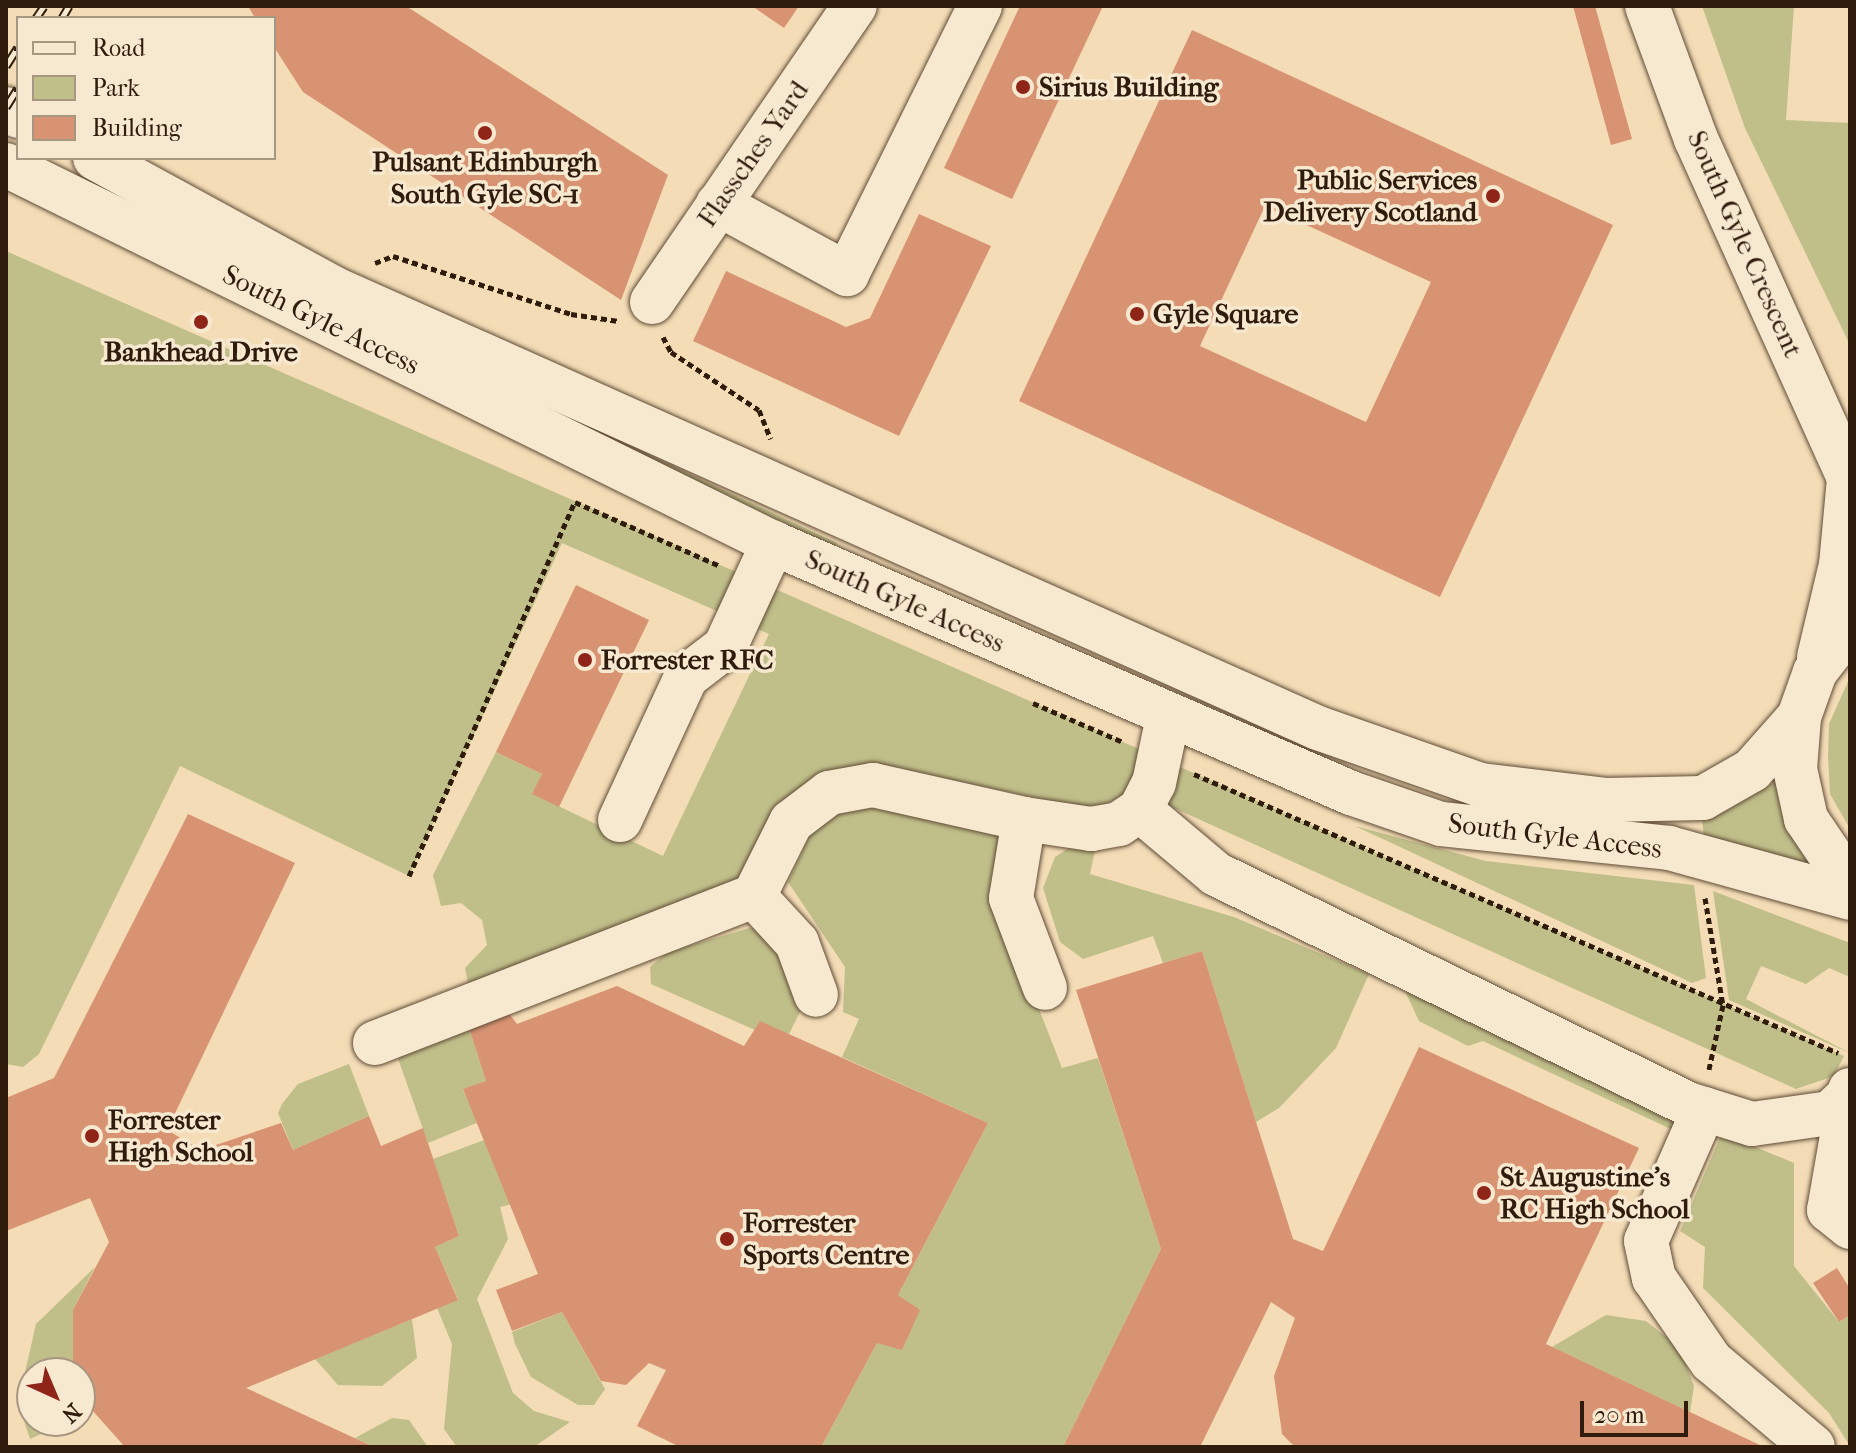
<!DOCTYPE html>
<style>
body{margin:0}
#map{position:relative;width:1856px;height:1453px;overflow:hidden;background:#f3dcb6;font-family:"IM FELL French Canon",serif}
div>[style]{position:absolute}
.green>*{inset:0;background:#c0bf8a}
.building>*{inset:0;background:#d89373}
.path>*{height:5px;margin-top:-2.5px;transform-origin:0;background:repeating-linear-gradient(90deg,#2f1c0d 0 6px,transparent 0 10px)}
.roads{filter:drop-shadow(0 0 2px #604c37) drop-shadow(0 0 2px #604c37)}
.minor>*{height:44px;margin:-22px;padding:0 22px;transform-origin:22px;border-radius:22px;background:#f7e8d0}
.rail>*{height:9px;margin-top:-4.5px;transform-origin:0;background:repeating-linear-gradient(90deg,#f7e8d0 0 18px,#2f1c0d 0 36px);box-sizing:border-box;border-block:2px solid #2f1c0d}
.dots>*{width:22px;height:22px;translate:-50% -50%;box-sizing:border-box;border:4px solid #f7e8d0;border-radius:50%}
span{translate:-50% -50%;white-space:nowrap;text-align:center;line-height:1.15;-webkit-text-stroke:7px #f7e8d0;paint-order:stroke}
.poi-label{font-size:28px;color:#2f1c0d;font-weight:700}
.left{translate:0 -50%;text-align:left}
.right{translate:-100% -50%;text-align:right}
.street-label{font-size:28px;color:#2f1c0d}
.frame{position:absolute;inset:0;border:8px solid #2f1c0d;pointer-events:none}
.legend{position:absolute;left:16px;top:16px;width:260px;height:144px;box-sizing:border-box;background:#f7e8d0;border:2px solid #a79682;margin:0;padding:10px 14px;list-style:none;font-size:24px;color:#2f1c0d}
.legend li{display:flex;align-items:center;gap:16px;height:40px}
.legend b{width:40px;border:2px solid #a79682}
.north{position:absolute;left:16px;top:1357px;width:80px;height:80px;box-sizing:border-box;background:#f7e8d0;border:2px solid #a79682;border-radius:50%;rotate:136deg;font-size:22px;font-weight:700;line-height:32px;text-align:center;color:#2f1c0d}
.north::after{content:'';display:block;margin:auto;width:28px;height:36px;background:#8f2418;clip-path:polygon(50% 0,100% 100%,50% 72%,0 100%)}
.scale{position:absolute;left:1580px;top:1401px;width:108px;height:36px;box-sizing:border-box;border:4px solid #2f1c0d;border-top:0;padding-left:10px;font-size:24px;line-height:28px;white-space:nowrap;color:#2f1c0d;-webkit-text-stroke:6px #f7e8d0;paint-order:stroke}
</style>
<div id="map">
<div class="green">
<div style="clip-path:polygon(1702px 6px,1794px 6px,1786px 120px,1850px 123px,1850px 345px,1745px 128px)"></div>
<div style="clip-path:polygon(6px 251px,1330px 833px,1844px 1056px,1834px 1076px,1796px 1089px,1134px 790px,1093px 810px,897px 768px,752px 877px,524px 970px,468px 983px,465px 968px,487px 945px,482px 920px,461px 903px,441px 906px,433px 875px,496px 752px,542px 774px,533px 794px,663px 856px,769px 634px,562px 543px,409px 876px,180px 766px,39px 1054px,23px 1067px,6px 1064px)"></div>
<div style="clip-path:polygon(593px 429px,837px 543px,833px 551px,589px 440px)"></div>
<div style="clip-path:polygon(1850px 677px,1850px 829px,1830px 794px,1828px 756px,1829px 724px)"></div>
<div style="clip-path:polygon(1775px 782px,1806px 858px,1818px 878px,1705px 846px,1702px 820px)"></div>
<div style="clip-path:polygon(866px 804px,1007px 834px,1006px 924px,1062px 1068px,1098px 1058px,1161px 1249px,1063px 1447px,821px 1447px,877px 1343px,919px 1310px,898px 1295px,988px 1123px,842px 1057px,859px 1019px,843px 1012px,845px 967px,788px 882px,813px 828px,834px 807px)"></div>
<div style="clip-path:polygon(1355px 826px,1486px 861px,1694px 885px,1706px 978px,1692px 983px)"></div>
<div style="clip-path:polygon(1072px 846px,1095px 851px,1090px 874px,1234px 917px,1369px 974px,1336px 1048px,1279px 1108px,1256px 1122px,1202px 951px,1163px 963px,1153px 936px,1083px 959px,1060px 942px,1043px 888px,1055px 857px)"></div>
<div style="clip-path:polygon(1713px 891px,1850px 943px,1850px 977px,1829px 968px,1806px 984px,1761px 966px,1746px 999px,1850px 1053px,1729px 1000px)"></div>
<div style="clip-path:polygon(753px 927px,770px 927px,804px 1004px,789px 1034px,755px 1030px,651px 984px,650px 967px,668px 952px)"></div>
<div style="clip-path:polygon(1404px 989px,1689px 1118px,1675px 1131px,1483px 1041px,1468px 1046px,1419px 1021px)"></div>
<div style="clip-path:polygon(468px 1025px,486px 1081px,463px 1090px,479px 1122px,428px 1143px,396px 1053px)"></div>
<div style="clip-path:polygon(349px 1064px,369px 1116px,293px 1150px,278px 1113px,282px 1104px,298px 1084px)"></div>
<div style="clip-path:polygon(1722px 1133px,1794px 1163px,1794px 1266px,1839px 1322px,1850px 1315px,1850px 1446px,1829px 1413px,1703px 1288px,1705px 1247px,1680px 1231px)"></div>
<div style="clip-path:polygon(487px 1139px,512px 1204px,500px 1207px,508px 1239px,477px 1299px,513px 1393px,534px 1411px,570px 1422px,534px 1447px,457px 1447px,444px 1429px,452px 1344px,437px 1308px,458px 1299px,435px 1247px,459px 1236px,433px 1159px)"></div>
<div style="clip-path:polygon(95px 1267px,73px 1310px,74px 1373px,32px 1373px,32px 1421px,69px 1421px,30px 1439px,18px 1403px,36px 1324px)"></div>
<div style="clip-path:polygon(562px 1312px,605px 1389px,594px 1405px,578px 1405px,531px 1377px,515px 1344px,512px 1332px)"></div>
<div style="clip-path:polygon(1606px 1315px,1646px 1321px,1679px 1347px,1694px 1386px,1690px 1412px,1552px 1347px)"></div>
<div style="clip-path:polygon(412px 1319px,417px 1358px,382px 1386px,338px 1385px,315px 1359px)"></div>
<div style="clip-path:polygon(392px 1418px,409px 1420px,428px 1447px,374px 1447px,355px 1438px)"></div>
</div>
<div class="building">
<div style="clip-path:polygon(248px 6px,406px 6px,668px 175px,621px 300px,303px 92px,274px 47px,274px 18px,255px 18px)"></div>
<div style="clip-path:polygon(752px 6px,799px 6px,784px 28px)"></div>
<div style="clip-path:polygon(1020px 6px,1103px 6px,1012px 199px,944px 168px)"></div>
<div style="clip-path:polygon(1573px 6px,1595px 6px,1632px 139px,1611px 145px)"></div>
<div style="clip-path:polygon(evenodd,1192px 30px,1613px 225px,1440px 597px,1019px 401px,1192px 30px,1265px 206px,1431px 282px,1366px 422px,1200px 346px,1265px 206px)"></div>
<div style="clip-path:polygon(919px 214px,991px 246px,899px 436px,693px 341px,726px 271px,846px 327px,870px 318px)"></div>
<div style="clip-path:polygon(576px 585px,649px 620px,559px 807px,532px 794px,542px 774px,496px 752px)"></div>
<div style="clip-path:polygon(188px 814px,295px 863px,167px 1130px,201px 1150px,281px 1123px,293px 1150px,369px 1116px,381px 1146px,423px 1128px,459px 1236px,435px 1247px,458px 1300px,246px 1388px,374px 1447px,125px 1447px,92px 1410px,73px 1371px,73px 1310px,109px 1242px,90px 1198px,6px 1231px,6px 1098px,54px 1078px)"></div>
<div style="clip-path:polygon(1202px 951px,1293px 1239px,1323px 1251px,1419px 1047px,1639px 1148px,1546px 1344px,1764px 1447px,1295px 1447px,1282px 1434px,1274px 1376px,1295px 1318px,1271px 1302px,1200px 1447px,1063px 1447px,1161px 1249px,1076px 990px)"></div>
<div style="clip-path:polygon(617px 986px,744px 1046px,760px 1021px,988px 1123px,898px 1295px,920px 1310px,902px 1350px,877px 1343px,821px 1447px,680px 1447px,637px 1426px,666px 1370px,649px 1363px,626px 1385px,601px 1381px,562px 1312px,512px 1331px,496px 1290px,538px 1274px,463px 1089px,486px 1081px,468px 1025px,507px 1011px,517px 1024px)"></div>
<div style="clip-path:polygon(1837px 1268px,1850px 1289px,1850px 1315px,1839px 1322px,1813px 1283px)"></div>
</div>
<div class="path">
<div style="left:375px;top:263px;width:19px;rotate:-21deg"></div>
<div style="left:393px;top:256px;width:187px;rotate:18deg"></div>
<div style="left:571px;top:314px;width:48px;rotate:8.5deg"></div>
<div style="left:663px;top:337px;width:17px;rotate:62deg"></div>
<div style="left:671px;top:352px;width:105px;rotate:33.4deg"></div>
<div style="left:759px;top:410px;width:31px;rotate:68deg"></div>
<div style="left:1033px;top:703px;width:98px;rotate:23.4deg"></div>
<div style="left:1194px;top:774px;width:702px;rotate:23.42deg"></div>
<div style="left:409px;top:876px;width:409px;rotate:-66.1deg"></div>
<div style="left:575px;top:502px;width:158px;rotate:23.8deg"></div>
<div style="left:1705px;top:898px;width:109px;rotate:80.5deg"></div>
<div style="left:1723px;top:1005px;width:66px;rotate:102.3deg"></div>
</div>
<div class="roads">
<div class="minor">
<div style="left:1647px;top:6px;width:142px;rotate:69.8deg"></div>
<div style="left:1696px;top:139px;width:374px;rotate:65.7deg"></div>
<div style="left:6px;top:109px;width:14px;rotate:30deg"></div>
<div style="left:95px;top:158px;width:271px;rotate:28.6deg"></div>
<div style="left:333px;top:288px;width:1079px;rotate:24.07deg"></div>
<div style="left:1318px;top:728px;width:173px;rotate:19.3deg"></div>
<div style="left:1481px;top:785px;width:127px;rotate:6.8deg"></div>
<div style="left:1607px;top:800px;width:96px;rotate:-1.2deg"></div>
<div style="left:1703px;top:798px;width:56px;rotate:-29.7deg"></div>
<div style="left:1752px;top:770px;width:71px;rotate:-48.4deg"></div>
<div style="left:6px;top:165px;width:855px;rotate:26.24deg"></div>
<div style="left:773px;top:543px;width:630px;rotate:23.39deg"></div>
<div style="left:1351px;top:793px;width:95px;rotate:19deg"></div>
<div style="left:1441px;top:824px;width:229px;rotate:6deg"></div>
<div style="left:1669px;top:848px;width:188px;rotate:15.4deg"></div>
<div style="left:718px;top:204px;width:147px;rotate:28.5deg"></div>
<div style="left:847px;top:274px;width:299px;rotate:-63.6deg"></div>
<div style="left:652px;top:302px;width:359px;rotate:-55.6deg"></div>
<div style="left:1850px;top:627px;width:57px;rotate:127.9deg"></div>
<div style="left:1815px;top:672px;width:48px;rotate:109.6deg"></div>
<div style="left:1799px;top:717px;width:52px;rotate:94.4deg"></div>
<div style="left:1795px;top:769px;width:51px;rotate:77.6deg"></div>
<div style="left:1806px;top:819px;width:78px;rotate:55.9deg"></div>
<div style="left:1819px;top:657px;width:95px;rotate:-76.6deg"></div>
<div style="left:1841px;top:565px;width:87px;rotate:-84.7deg"></div>
<div style="left:1140px;top:810px;width:99px;rotate:40.1deg"></div>
<div style="left:1216px;top:874px;width:525px;rotate:25.98deg"></div>
<div style="left:1688px;top:1104px;width:67px;rotate:17.4deg"></div>
<div style="left:1752px;top:1124px;width:79px;rotate:-8deg"></div>
<div style="left:1830px;top:1113px;width:22px;rotate:-43deg"></div>
<div style="left:1024px;top:819px;width:80px;rotate:99.3deg"></div>
<div style="left:1011px;top:898px;width:96px;rotate:69.3deg"></div>
<div style="left:620px;top:820px;width:157px;rotate:-65.2deg"></div>
<div style="left:686px;top:677px;width:49px;rotate:-37.6deg"></div>
<div style="left:725px;top:647px;width:115px;rotate:-65.2deg"></div>
<div style="left:754px;top:896px;width:64px;rotate:47.5deg"></div>
<div style="left:797px;top:943px;width:55px;rotate:69.9deg"></div>
<div style="left:375px;top:1043px;width:407px;rotate:-21.2deg"></div>
<div style="left:754px;top:896px;width:83px;rotate:-63.4deg"></div>
<div style="left:791px;top:822px;width:48px;rotate:-37.3deg"></div>
<div style="left:829px;top:793px;width:45px;rotate:-10.3deg"></div>
<div style="left:873px;top:785px;width:155px;rotate:12.7deg"></div>
<div style="left:1024px;top:819px;width:68px;rotate:8.5deg"></div>
<div style="left:1091px;top:829px;width:28px;rotate:-10deg"></div>
<div style="left:1119px;top:824px;width:25px;rotate:-34deg"></div>
<div style="left:1140px;top:810px;width:30px;rotate:-63deg"></div>
<div style="left:1154px;top:783px;width:67px;rotate:-78deg"></div>
<div style="left:1850px;top:1090px;width:122px;rotate:99.9deg"></div>
<div style="left:1829px;top:1210px;width:27px;rotate:39deg"></div>
<div style="left:1704px;top:1109px;width:144px;rotate:113.7deg"></div>
<div style="left:1646px;top:1241px;width:38px;rotate:78deg"></div>
<div style="left:1654px;top:1278px;width:101px;rotate:55.5deg"></div>
<div style="left:1711px;top:1361px;width:133px;rotate:40.1deg"></div>
</div>
</div>
<div class="rail">
<div style="left:36px;top:18px;width:14px;rotate:-56deg"></div>
<div style="left:62px;top:18px;width:14px;rotate:-60deg"></div>
<div style="left:6px;top:66px;width:22px;rotate:-58deg"></div>
<div style="left:6px;top:107px;width:22px;rotate:-58deg"></div>
</div>
<div class="dots">
<div style="left:1023px;top:87px;background:#8f2418"></div>
<div style="left:485px;top:133px;background:#8f2418"></div>
<div style="left:1493px;top:196px;background:#8f2418"></div>
<div style="left:1137px;top:314px;background:#8f2418"></div>
<div style="left:201px;top:322px;background:#8f2418"></div>
<div style="left:585px;top:660px;background:#8f2418"></div>
<div style="left:92px;top:1136px;background:#8f2418"></div>
<div style="left:1484px;top:1193px;background:#8f2418"></div>
<div style="left:727px;top:1239px;background:#8f2418"></div>
</div>
<div class="poi-label">
<span class="left" style="left:1039px;top:87px">Sirius Building</span>
<span style="left:485px;top:178px">Pulsant Edinburgh<br>South Gyle SC-1</span>
<span class="right" style="left:1477px;top:196px">Public Services<br>Delivery Scotland</span>
<span class="left" style="left:1153px;top:314px">Gyle Square</span>
<span style="left:201px;top:352px">Bankhead Drive</span>
<span class="left" style="left:601px;top:660px">Forrester RFC</span>
<span class="left" style="left:108px;top:1136px">Forrester<br>High School</span>
<span class="left" style="left:1500px;top:1193px">St Augustine's<br>RC High School</span>
<span class="left" style="left:743px;top:1239px">Forrester<br>Sports Centre</span>
</div>
<div class="street-label">
<span style="left:753px;top:154px;rotate:-55deg">Flassches Yard</span>
<span style="left:1745px;top:244px;rotate:66deg">South Gyle Crescent</span>
<span style="left:321px;top:320px;rotate:26deg">South Gyle Access</span>
<span style="left:905px;top:601px;rotate:24deg">South Gyle Access</span>
<span style="left:1555px;top:836px;rotate:7deg">South Gyle Access</span>
</div>
<div class="frame"></div>
<ul class="legend">
<li><b style="height:10px;background:#f7e8d0"></b>Road</li>
<li><b style="height:22px;background:#c0bf8a"></b>Park</li>
<li><b style="height:22px;background:#d89373"></b>Building</li>
</ul>
<div class="north">N</div>
<div class="scale">20 m</div>
</div>
